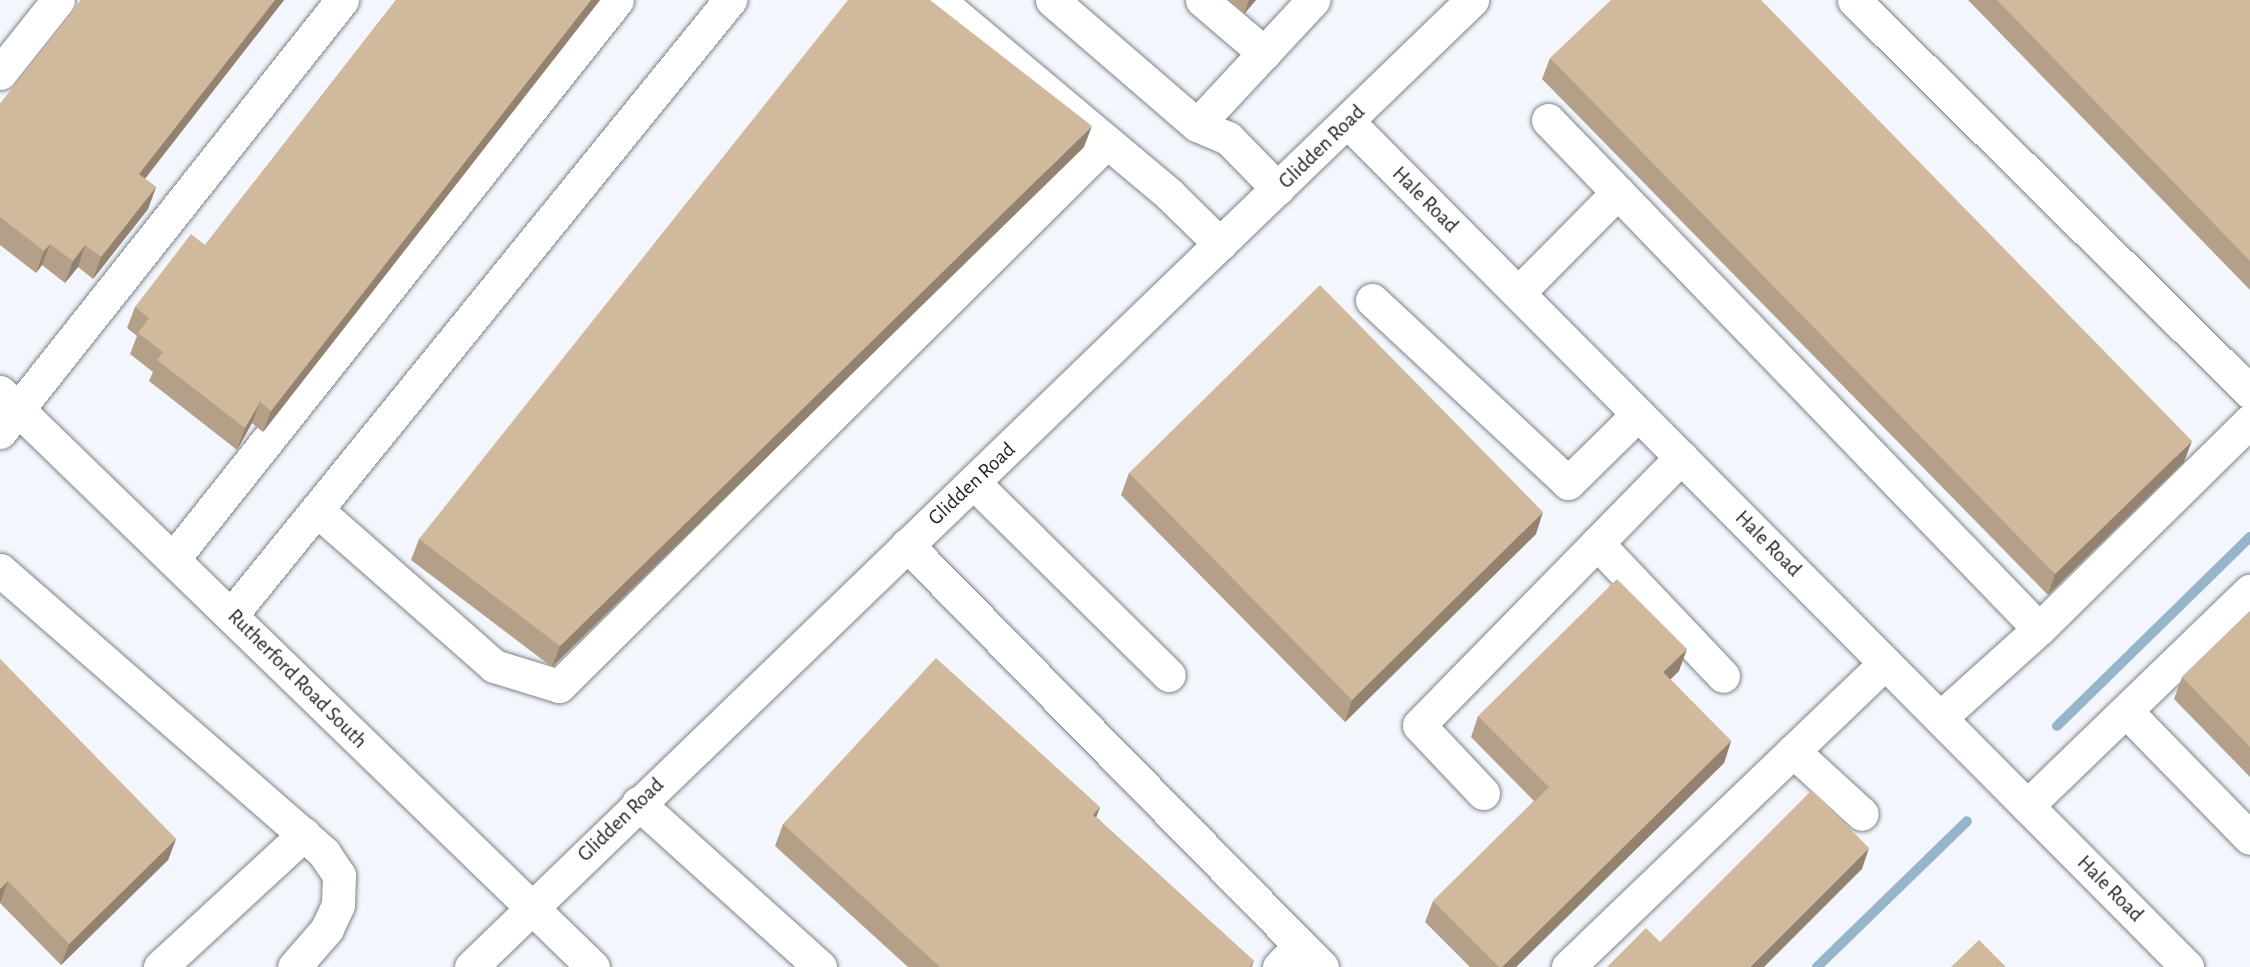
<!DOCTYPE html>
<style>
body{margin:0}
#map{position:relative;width:2250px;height:967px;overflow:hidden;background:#f3f7fd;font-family:"Alegreya Sans",sans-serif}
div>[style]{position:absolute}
.stream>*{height:10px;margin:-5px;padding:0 5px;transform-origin:5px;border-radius:5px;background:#96b4ca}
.roads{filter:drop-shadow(0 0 2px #7f8388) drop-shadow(0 0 2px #7f8388)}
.minor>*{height:33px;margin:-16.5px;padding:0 16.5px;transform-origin:16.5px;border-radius:16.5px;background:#fff}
.wall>*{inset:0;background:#b49f88}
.shaded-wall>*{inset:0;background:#92826f}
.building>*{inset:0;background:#d1b99e}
span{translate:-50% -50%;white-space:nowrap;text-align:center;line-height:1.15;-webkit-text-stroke:4.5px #fff;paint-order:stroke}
.street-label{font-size:21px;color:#202224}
</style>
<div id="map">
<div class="stream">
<div style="left:2057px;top:726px;width:270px;rotate:-44.4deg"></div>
<div style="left:1817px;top:967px;width:209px;rotate:-44.2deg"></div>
</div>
<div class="roads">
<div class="minor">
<div style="left:938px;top:0;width:303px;rotate:40deg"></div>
<div style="left:1170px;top:195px;width:70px;rotate:44.4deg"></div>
<div style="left:1052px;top:0;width:191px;rotate:40.8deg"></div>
<div style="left:1197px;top:125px;width:34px;rotate:23deg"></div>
<div style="left:1228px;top:138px;width:71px;rotate:45.6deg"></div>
<div style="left:1202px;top:0;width:82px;rotate:40.5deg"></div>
<div style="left:1854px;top:0;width:557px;rotate:44.71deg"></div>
<div style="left:0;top:73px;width:93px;rotate:-51.5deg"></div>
<div style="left:1548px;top:120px;width:707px;rotate:46.03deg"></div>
<div style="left:1348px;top:122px;width:1191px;rotate:45.2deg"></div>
<div style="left:1197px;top:125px;width:171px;rotate:-47.1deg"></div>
<div style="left:1518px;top:293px;width:142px;rotate:-45.3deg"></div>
<div style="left:1372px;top:300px;width:268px;rotate:43deg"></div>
<div style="left:1568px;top:483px;width:98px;rotate:-44.6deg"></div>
<div style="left:0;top:392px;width:826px;rotate:44.12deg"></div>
<div style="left:0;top:432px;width:551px;rotate:-51.63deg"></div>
<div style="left:975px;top:484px;width:272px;rotate:44.6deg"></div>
<div style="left:319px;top:512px;width:233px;rotate:41.3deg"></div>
<div style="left:494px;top:666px;width:68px;rotate:17.1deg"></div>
<div style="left:559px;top:686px;width:772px;rotate:-44.79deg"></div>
<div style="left:1597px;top:543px;width:183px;rotate:46.5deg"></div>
<div style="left:907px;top:545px;width:561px;rotate:45.51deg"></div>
<div style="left:174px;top:558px;width:712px;rotate:-51.55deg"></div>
<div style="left:0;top:570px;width:430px;rotate:41.1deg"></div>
<div style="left:324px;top:853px;width:27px;rotate:56deg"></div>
<div style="left:339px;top:875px;width:30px;rotate:92deg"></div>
<div style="left:338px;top:905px;width:26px;rotate:115deg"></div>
<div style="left:327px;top:929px;width:50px;rotate:131deg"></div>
<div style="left:232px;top:614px;width:791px;rotate:-50.96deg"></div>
<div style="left:2126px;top:711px;width:177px;rotate:45.7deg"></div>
<div style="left:1940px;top:718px;width:133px;rotate:-42deg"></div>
<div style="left:2039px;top:629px;width:296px;rotate:-44.6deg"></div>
<div style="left:1793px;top:751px;width:93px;rotate:42.4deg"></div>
<div style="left:1483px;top:793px;width:93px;rotate:-133.3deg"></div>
<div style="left:1419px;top:725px;width:375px;rotate:-45.6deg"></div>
<div style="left:638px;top:803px;width:245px;rotate:42deg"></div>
<div style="left:2027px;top:806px;width:310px;rotate:-44deg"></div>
<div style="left:160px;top:967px;width:196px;rotate:-42.7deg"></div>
<div style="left:471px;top:967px;width:1392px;rotate:-44.01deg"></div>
<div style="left:1279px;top:967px;width:30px;rotate:-46deg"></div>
<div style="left:1300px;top:945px;width:31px;rotate:45deg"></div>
<div style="left:1568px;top:967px;width:439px;rotate:-43.8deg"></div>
</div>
</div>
<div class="wall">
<div style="clip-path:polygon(81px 0,284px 0,145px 179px,156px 187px,148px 209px,93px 279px,78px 267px,65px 283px,42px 265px,36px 273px,0 245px,0 104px)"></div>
<div style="clip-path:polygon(396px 0,600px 0,263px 432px,252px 423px,237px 450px,149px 381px,153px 372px,130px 354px,137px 336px,127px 328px,135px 307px,205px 245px)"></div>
<div style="clip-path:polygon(1227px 0,1256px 0,1244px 14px)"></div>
<div style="clip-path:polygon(1968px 0,2250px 0,2250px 290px)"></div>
<div style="clip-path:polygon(1550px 58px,2184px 462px,2048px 595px,1542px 79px)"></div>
<div style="clip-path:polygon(1084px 147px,552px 667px,411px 560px,419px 539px)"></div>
<div style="clip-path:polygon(1129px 473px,1536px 534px,1345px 722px,1121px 495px)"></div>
<div style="clip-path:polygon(2250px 611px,2250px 777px,2174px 699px,2182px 677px)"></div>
<div style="clip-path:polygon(0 659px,176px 839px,168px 860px,61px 965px,0 903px)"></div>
<div style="clip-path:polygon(1679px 671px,1670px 679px,1731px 741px,1724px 763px,1516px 967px,1470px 967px,1425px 922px,1433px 901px,1534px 801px,1471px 737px,1478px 716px)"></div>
<div style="clip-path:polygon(1100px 807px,1096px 817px,1254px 961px,1252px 967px,908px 967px,775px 846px,783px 824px)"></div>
</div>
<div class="shaded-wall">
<div style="clip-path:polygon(275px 0,284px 0,131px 196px,139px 174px)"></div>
<div style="clip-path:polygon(591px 0,600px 0,263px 432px,271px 411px)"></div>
<div style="clip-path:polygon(1249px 0,1256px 0,1244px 14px)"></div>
<div style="clip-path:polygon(1092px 126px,1084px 147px,552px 667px,560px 646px)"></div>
<div style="clip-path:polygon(156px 187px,148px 209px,93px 279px,101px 257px)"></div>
<div style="clip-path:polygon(50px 244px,42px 265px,36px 273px,44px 251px)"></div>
<div style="clip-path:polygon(85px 245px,78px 267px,65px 283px,73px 261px)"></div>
<div style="clip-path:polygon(260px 402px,252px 423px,237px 450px,245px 428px)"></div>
<div style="clip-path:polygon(2192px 441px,2184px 462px,2048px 595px,2055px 574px)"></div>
<div style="clip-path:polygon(1543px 512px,1536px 534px,1345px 722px,1352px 700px)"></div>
<div style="clip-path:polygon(1687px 649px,1679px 671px,1656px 694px,1663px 672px)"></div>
<div style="clip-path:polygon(1731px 741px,1724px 763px,1516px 967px,1502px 967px)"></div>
<div style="clip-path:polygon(1100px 807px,1092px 828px,1093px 815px)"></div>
<div style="clip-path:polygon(176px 839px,168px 860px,61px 965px,69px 944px)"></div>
<div style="clip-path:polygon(1869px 848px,1862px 869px,1764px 967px,1750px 967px)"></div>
<div style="clip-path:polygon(8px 881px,0 903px,0 889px)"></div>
</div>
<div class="building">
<div style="clip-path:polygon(81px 0,275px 0,139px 174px,156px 187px,101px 257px,85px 245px,73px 261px,50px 244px,44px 251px,0 217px,0 104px)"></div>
<div style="clip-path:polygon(396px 0,591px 0,271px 411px,260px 402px,245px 428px,157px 360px,163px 352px,138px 333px,149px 318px,135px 307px,191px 234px,205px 245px)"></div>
<div style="clip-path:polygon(848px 0,930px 0,1092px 126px,560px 646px,419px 539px)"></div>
<div style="clip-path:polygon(1611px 0,1761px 0,2192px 441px,2055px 574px,1550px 58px)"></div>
<div style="clip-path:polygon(1997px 0,2250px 0,2250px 261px)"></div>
<div style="clip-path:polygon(1320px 285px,1543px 512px,1352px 700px,1129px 473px)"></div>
<div style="clip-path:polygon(1617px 579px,1687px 649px,1663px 672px,1731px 741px,1502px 967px,1499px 967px,1433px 901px,1549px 787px,1478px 716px)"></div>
<div style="clip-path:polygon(2250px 611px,2250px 747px,2182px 677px)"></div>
<div style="clip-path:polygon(936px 658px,1100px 807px,1093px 815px,1254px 961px,1249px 967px,940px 967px,783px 824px)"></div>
<div style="clip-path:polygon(0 659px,176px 839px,69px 944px,8px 881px,0 889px)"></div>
<div style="clip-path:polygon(1812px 790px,1869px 848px,1750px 967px,1607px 967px,1646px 928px,1660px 942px)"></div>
<div style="clip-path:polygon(1979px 940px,2006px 967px,1951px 967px)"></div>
</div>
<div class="street-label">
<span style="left:1322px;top:147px;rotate:-44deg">Glidden Road</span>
<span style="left:1425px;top:200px;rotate:45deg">Hale Road</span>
<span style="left:972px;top:484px;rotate:-43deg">Glidden Road</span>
<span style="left:1768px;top:544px;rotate:45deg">Hale Road</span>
<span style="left:297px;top:679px;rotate:45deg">Rutherford Road South</span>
<span style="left:621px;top:820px;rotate:-44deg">Glidden Road</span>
<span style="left:2110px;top:889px;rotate:45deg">Hale Road</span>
</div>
</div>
